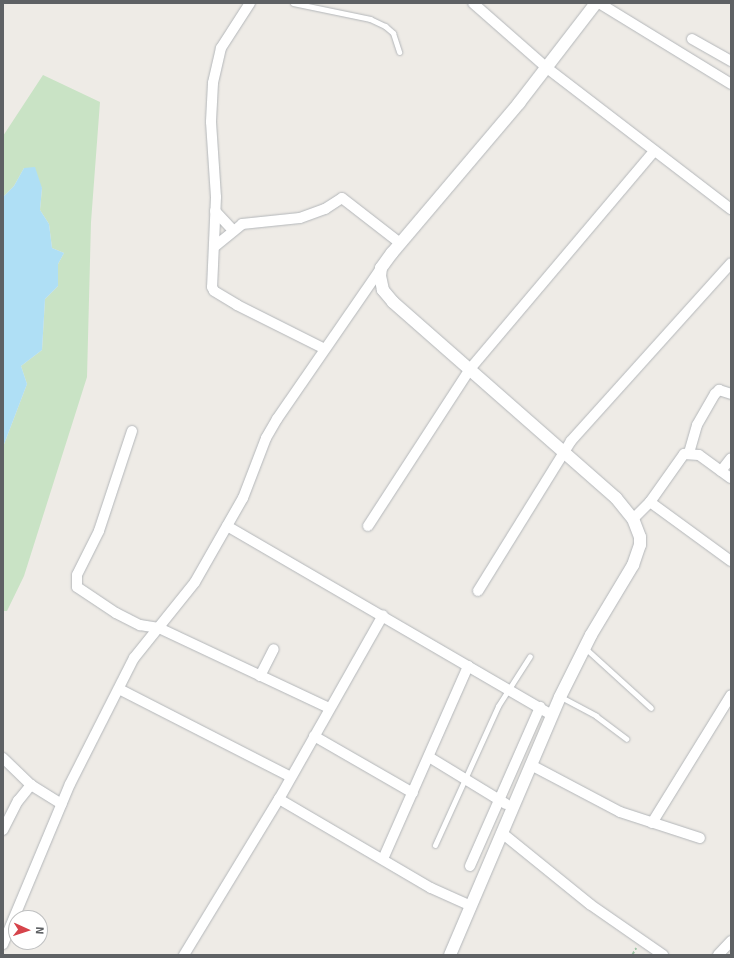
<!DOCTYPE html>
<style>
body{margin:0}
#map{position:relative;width:734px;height:958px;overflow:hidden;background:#eeebe6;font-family:Signika,sans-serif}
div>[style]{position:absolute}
.green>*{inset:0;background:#c9e3c5}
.water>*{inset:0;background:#afdff5}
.path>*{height:1.5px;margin-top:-0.75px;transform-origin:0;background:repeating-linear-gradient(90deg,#a1c5a7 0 4px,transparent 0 6px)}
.roads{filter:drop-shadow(0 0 1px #b3b6b9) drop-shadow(0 0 1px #b3b6b9)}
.service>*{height:5px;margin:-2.5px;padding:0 2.5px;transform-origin:2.5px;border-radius:2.5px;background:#fff}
.minor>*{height:10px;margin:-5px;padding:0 5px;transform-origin:5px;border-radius:5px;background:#fff}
.tertiary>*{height:12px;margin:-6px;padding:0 6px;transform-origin:6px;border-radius:6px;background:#fff}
span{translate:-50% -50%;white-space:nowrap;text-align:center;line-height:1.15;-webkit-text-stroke:3px #fff;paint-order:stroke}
.frame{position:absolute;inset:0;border:4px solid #5e6164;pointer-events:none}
.north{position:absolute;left:8px;top:910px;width:40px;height:40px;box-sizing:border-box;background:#fff;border:1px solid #bfc0c1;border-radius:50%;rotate:93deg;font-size:11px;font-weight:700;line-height:16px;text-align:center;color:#5e6164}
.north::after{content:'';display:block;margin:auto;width:14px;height:18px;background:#d6444b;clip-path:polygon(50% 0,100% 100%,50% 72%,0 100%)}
</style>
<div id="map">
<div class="green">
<div style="clip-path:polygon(43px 75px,100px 102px,91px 222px,87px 377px,24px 576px,7px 611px,3px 611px,3px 447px,27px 384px,21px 366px,42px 350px,45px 299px,58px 286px,58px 264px,64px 253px,52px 248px,49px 224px,40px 210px,42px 188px,24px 168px,14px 186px,3px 197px,3px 136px)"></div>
</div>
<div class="water">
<div style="clip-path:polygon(35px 167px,42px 188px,40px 210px,49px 224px,52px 248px,64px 253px,58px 264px,58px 286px,45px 299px,42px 350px,21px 366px,27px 384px,3px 447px,3px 197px,14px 186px,24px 168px)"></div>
</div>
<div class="path">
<div style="left:632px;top:955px;width:8px;rotate:-60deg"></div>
</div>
<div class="roads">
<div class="service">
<div style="left:293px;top:3px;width:79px;rotate:11.7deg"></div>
<div style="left:370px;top:19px;width:17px;rotate:25deg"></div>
<div style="left:385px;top:26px;width:11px;rotate:41deg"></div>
<div style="left:393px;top:33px;width:20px;rotate:72deg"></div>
<div style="left:585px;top:648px;width:89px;rotate:42.3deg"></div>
<div style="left:561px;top:697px;width:40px;rotate:28deg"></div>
<div style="left:596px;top:716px;width:38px;rotate:37deg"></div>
<div style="left:435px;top:845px;width:153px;rotate:-65.6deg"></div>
<div style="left:498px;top:706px;width:59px;rotate:-57.4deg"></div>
</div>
<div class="minor">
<div style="left:250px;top:3px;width:54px;rotate:122.8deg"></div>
<div style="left:221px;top:48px;width:36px;rotate:103deg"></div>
<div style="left:213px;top:83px;width:39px;rotate:93deg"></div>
<div style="left:211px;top:122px;width:75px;rotate:86.2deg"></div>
<div style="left:216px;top:197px;width:90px;rotate:92.5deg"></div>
<div style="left:212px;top:287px;width:4px;rotate:63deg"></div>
<div style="left:214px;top:291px;width:27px;rotate:31deg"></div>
<div style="left:237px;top:305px;width:98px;rotate:26.6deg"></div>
<div style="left:473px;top:3px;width:98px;rotate:41.3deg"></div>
<div style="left:547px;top:68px;width:232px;rotate:37.5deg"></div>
<div style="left:599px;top:3px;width:155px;rotate:31.5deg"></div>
<div style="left:692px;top:39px;width:45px;rotate:29.4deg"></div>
<div style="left:215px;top:211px;width:26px;rotate:47deg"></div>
<div style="left:214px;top:247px;width:36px;rotate:-39deg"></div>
<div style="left:242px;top:224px;width:58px;rotate:-5.9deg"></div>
<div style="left:300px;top:218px;width:27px;rotate:-20deg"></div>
<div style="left:325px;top:209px;width:20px;rotate:-33deg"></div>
<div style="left:342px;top:198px;width:73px;rotate:37.8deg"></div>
<div style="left:132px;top:431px;width:105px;rotate:108.3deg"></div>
<div style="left:99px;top:531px;width:49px;rotate:116.6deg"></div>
<div style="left:77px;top:575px;width:12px;rotate:90deg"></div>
<div style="left:77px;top:587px;width:47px;rotate:33.7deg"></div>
<div style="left:116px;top:613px;width:27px;rotate:27deg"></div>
<div style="left:140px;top:625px;width:19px;rotate:9deg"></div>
<div style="left:159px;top:628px;width:188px;rotate:25.2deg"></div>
<div style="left:689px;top:453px;width:29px;rotate:-74deg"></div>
<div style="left:697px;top:425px;width:36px;rotate:-60deg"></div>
<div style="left:715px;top:394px;width:6px;rotate:-45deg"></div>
<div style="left:719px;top:390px;width:13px;rotate:18deg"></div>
<div style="left:721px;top:471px;width:16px;rotate:-52deg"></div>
<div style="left:650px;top:502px;width:100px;rotate:36.1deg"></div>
<div style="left:633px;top:519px;width:24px;rotate:-45deg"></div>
<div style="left:650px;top:502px;width:59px;rotate:-54.7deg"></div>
<div style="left:684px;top:454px;width:15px;rotate:4deg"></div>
<div style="left:699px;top:455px;width:39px;rotate:36deg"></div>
<div style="left:227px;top:526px;width:376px;rotate:30.2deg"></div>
<div style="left:368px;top:526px;width:187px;rotate:-57deg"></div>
<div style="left:470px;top:369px;width:285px;rotate:-49.8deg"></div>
<div style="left:478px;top:591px;width:176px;rotate:-58.2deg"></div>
<div style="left:571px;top:441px;width:239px;rotate:-48deg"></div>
<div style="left:260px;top:676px;width:30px;rotate:-63deg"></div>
<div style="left:119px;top:689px;width:193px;rotate:27.1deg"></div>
<div style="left:314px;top:736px;width:114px;rotate:29.9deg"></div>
<div style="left:429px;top:757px;width:90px;rotate:31.4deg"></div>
<div style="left:3px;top:758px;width:39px;rotate:44deg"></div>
<div style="left:31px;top:785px;width:36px;rotate:32deg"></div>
<div style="left:531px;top:765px;width:101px;rotate:27.8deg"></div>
<div style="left:620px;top:812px;width:84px;rotate:18deg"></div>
<div style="left:279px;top:799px;width:176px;rotate:30.4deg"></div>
<div style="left:431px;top:888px;width:44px;rotate:24.2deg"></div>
<div style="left:652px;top:823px;width:150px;rotate:-58.3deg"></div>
<div style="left:3px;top:830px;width:33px;rotate:-63deg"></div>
<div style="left:18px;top:801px;width:21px;rotate:-51deg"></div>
<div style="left:502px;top:833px;width:114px;rotate:39deg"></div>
<div style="left:591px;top:905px;width:88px;rotate:34.8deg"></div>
<div style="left:383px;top:859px;width:211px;rotate:-66.2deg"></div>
<div style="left:470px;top:866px;width:174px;rotate:-66.2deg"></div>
<div style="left:3px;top:944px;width:173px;rotate:-67.3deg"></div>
<div style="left:70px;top:784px;width:141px;rotate:-63.1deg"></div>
<div style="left:134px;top:658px;width:97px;rotate:-51.2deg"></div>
<div style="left:195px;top:582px;width:97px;rotate:-60.3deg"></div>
<div style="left:243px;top:498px;width:64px;rotate:-69deg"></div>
<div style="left:266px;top:438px;width:22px;rotate:-60deg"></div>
<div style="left:277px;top:419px;width:183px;rotate:-55.4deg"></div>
<div style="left:184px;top:955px;width:183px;rotate:-58.7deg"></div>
<div style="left:279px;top:799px;width:211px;rotate:-60.5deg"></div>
<div style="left:718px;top:955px;width:19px;rotate:-47deg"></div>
</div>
<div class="tertiary">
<div style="left:450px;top:955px;width:280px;rotate:-66.9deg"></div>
<div style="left:560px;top:697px;width:69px;rotate:-63.4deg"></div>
<div style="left:591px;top:635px;width:82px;rotate:-59deg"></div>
<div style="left:633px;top:565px;width:21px;rotate:-71deg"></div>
<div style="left:640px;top:545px;width:8px;rotate:-90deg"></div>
<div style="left:640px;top:537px;width:19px;rotate:-111deg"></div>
<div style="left:633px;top:519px;width:27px;rotate:-129deg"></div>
<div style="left:616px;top:498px;width:297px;rotate:-138.7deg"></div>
<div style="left:393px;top:302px;width:16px;rotate:-130deg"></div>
<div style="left:383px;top:290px;width:14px;rotate:-102deg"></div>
<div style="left:380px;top:276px;width:8px;rotate:-83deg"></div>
<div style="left:381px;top:268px;width:19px;rotate:-54deg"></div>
<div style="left:392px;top:253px;width:197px;rotate:-49.7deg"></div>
<div style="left:519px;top:103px;width:126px;rotate:-52.4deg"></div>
</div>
</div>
<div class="frame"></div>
<div class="north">N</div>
</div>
